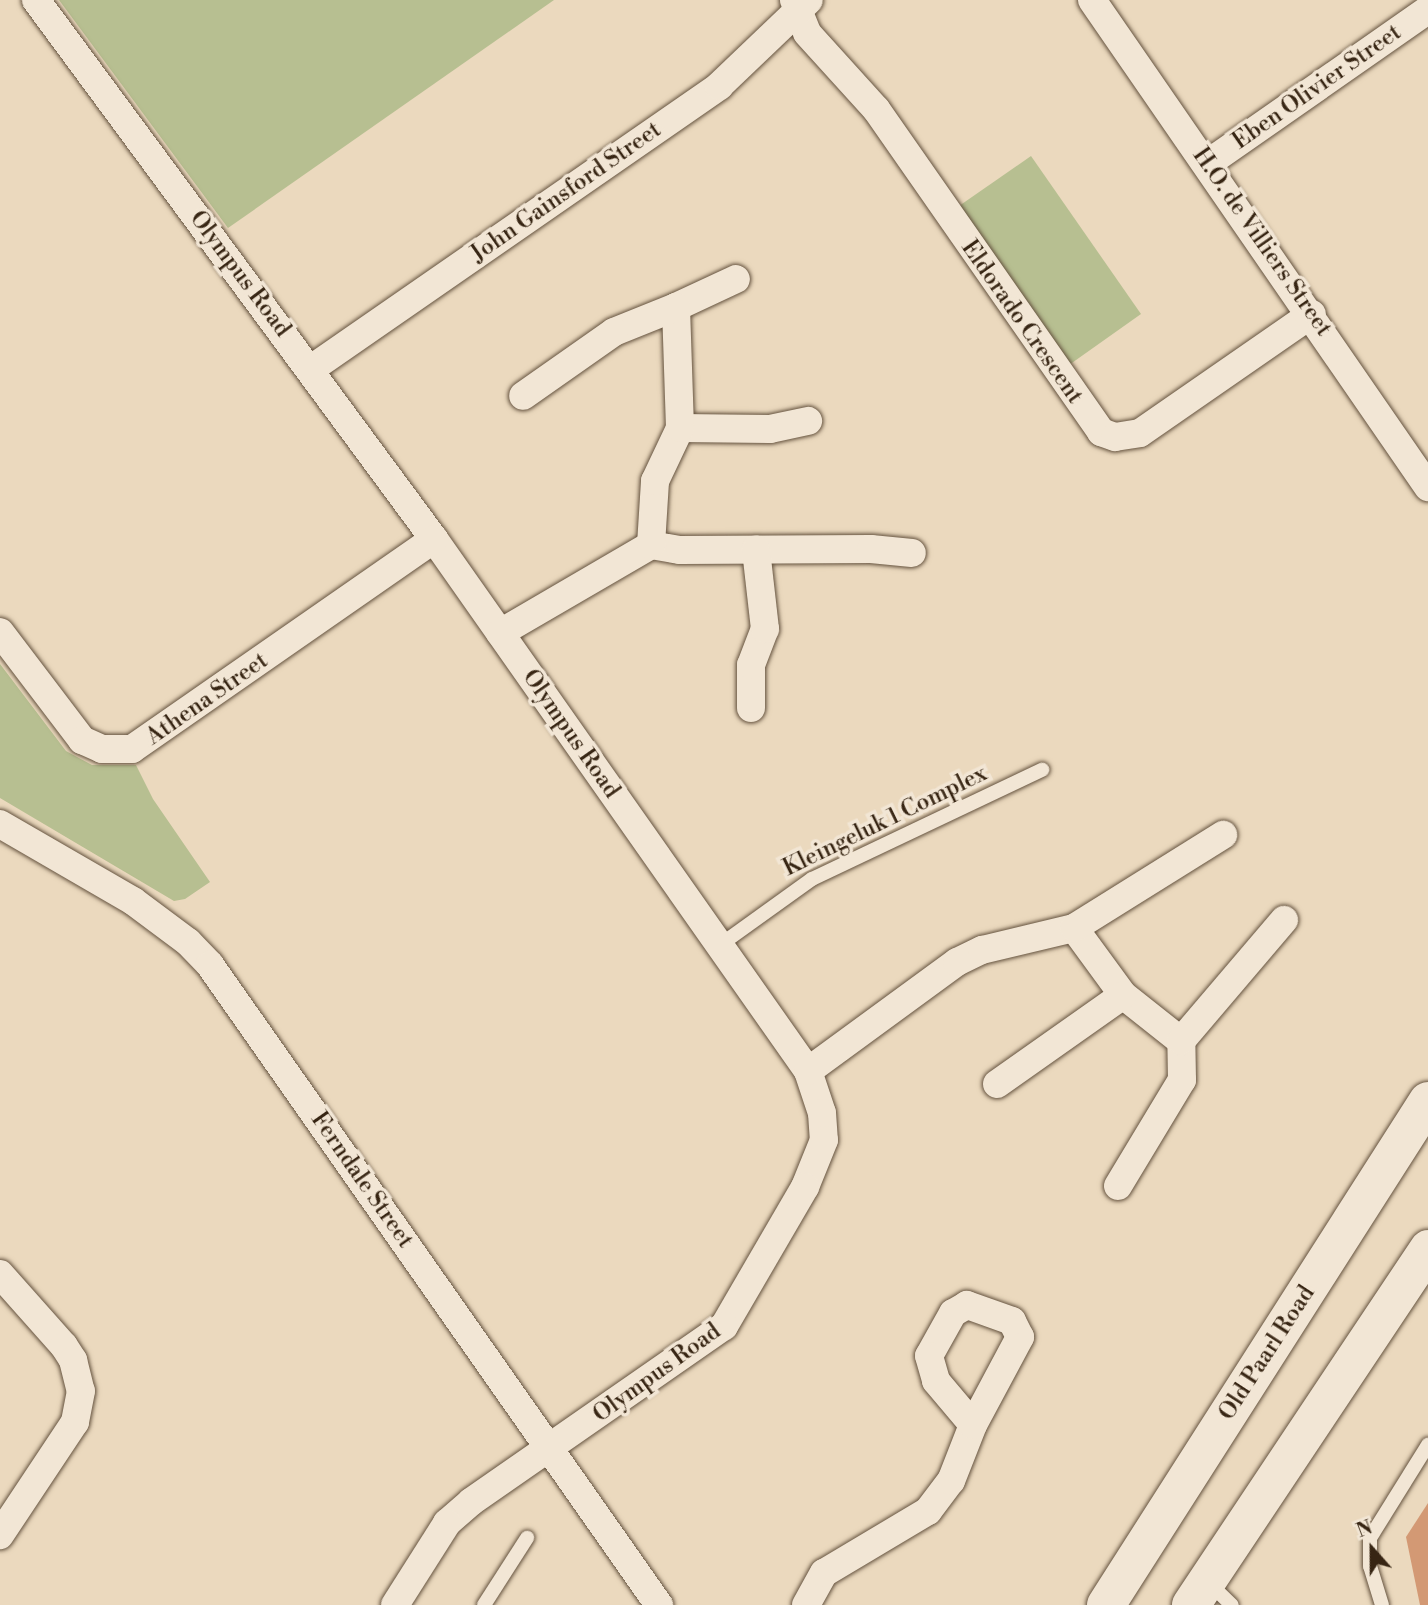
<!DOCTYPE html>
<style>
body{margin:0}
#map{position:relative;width:1428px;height:1605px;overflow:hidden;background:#ebd9be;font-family:"Libre Bodoni",serif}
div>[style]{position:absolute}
.green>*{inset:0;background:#b7bf91}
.building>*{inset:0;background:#d39974}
.roads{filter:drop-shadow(0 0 2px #64523e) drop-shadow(0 0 2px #64523e)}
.lane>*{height:14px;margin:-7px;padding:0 7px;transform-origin:7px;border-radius:7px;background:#f2e6d5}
.street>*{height:28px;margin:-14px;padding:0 14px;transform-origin:14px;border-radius:14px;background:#f2e6d5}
.secondary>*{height:38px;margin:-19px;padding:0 19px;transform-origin:19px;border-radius:19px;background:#f2e6d5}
span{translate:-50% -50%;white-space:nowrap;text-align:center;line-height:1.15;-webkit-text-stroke:7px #f2e6d5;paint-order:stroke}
.street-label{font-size:23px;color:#372513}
.north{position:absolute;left:1337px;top:1514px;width:70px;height:70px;-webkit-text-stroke:5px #f2e6d5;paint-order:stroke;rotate:339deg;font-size:19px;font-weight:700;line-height:28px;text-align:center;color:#372513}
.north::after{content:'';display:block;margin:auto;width:24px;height:32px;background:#372513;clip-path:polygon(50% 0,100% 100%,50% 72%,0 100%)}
</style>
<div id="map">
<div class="green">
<div style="clip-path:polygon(59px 0,554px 0,228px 228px)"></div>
<div style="clip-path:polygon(1031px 156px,1141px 314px,1069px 365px,959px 206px)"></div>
<div style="clip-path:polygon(0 664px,66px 751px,92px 765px,136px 765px,153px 799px,210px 882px,185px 899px,174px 901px,0 798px)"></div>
</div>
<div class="building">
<div style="clip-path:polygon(1428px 1503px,1428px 1605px,1420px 1605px,1406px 1537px)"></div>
</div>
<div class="roads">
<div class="lane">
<div style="left:720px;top:945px;width:113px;rotate:-35.7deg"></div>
<div style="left:812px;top:879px;width:255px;rotate:-25.4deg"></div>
<div style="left:1208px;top:1582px;width:33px;rotate:44deg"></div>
<div style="left:484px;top:1605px;width:80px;rotate:-57.3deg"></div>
<div style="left:1382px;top:1605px;width:41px;rotate:-107.1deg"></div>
<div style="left:1370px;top:1566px;width:28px;rotate:-90deg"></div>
<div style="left:1370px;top:1538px;width:110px;rotate:-58.1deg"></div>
</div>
<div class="street">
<div style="left:36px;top:0;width:670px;rotate:53.56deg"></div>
<div style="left:434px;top:539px;width:650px;rotate:54.89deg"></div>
<div style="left:808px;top:1071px;width:44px;rotate:71.6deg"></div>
<div style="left:822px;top:1113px;width:27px;rotate:86deg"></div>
<div style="left:824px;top:1140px;width:51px;rotate:112deg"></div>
<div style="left:805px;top:1187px;width:161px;rotate:120.2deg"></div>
<div style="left:724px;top:1326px;width:308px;rotate:145.2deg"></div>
<div style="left:471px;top:1502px;width:32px;rotate:139deg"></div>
<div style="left:447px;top:1523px;width:97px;rotate:122.4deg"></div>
<div style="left:794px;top:0;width:35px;rotate:68deg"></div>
<div style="left:807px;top:33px;width:103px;rotate:47.8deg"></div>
<div style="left:876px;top:109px;width:394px;rotate:55.1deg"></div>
<div style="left:1101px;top:432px;width:15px;rotate:20deg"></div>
<div style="left:1115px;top:437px;width:25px;rotate:-9deg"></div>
<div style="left:1140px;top:433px;width:209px;rotate:-34.7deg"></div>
<div style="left:1092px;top:0;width:592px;rotate:55.4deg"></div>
<div style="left:1207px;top:164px;width:269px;rotate:-34.9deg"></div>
<div style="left:676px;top:307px;width:66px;rotate:-25deg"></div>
<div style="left:311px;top:369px;width:497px;rotate:-34.7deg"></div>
<div style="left:719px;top:86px;width:124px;rotate:-43.7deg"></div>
<div style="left:680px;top:428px;width:90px;rotate:0.6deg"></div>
<div style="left:770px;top:429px;width:39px;rotate:-12deg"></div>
<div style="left:651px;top:545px;width:29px;rotate:10deg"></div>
<div style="left:680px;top:550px;width:191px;rotate:-0.3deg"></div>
<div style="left:871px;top:549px;width:41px;rotate:5.6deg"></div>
<div style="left:0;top:632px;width:136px;rotate:52.8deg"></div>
<div style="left:82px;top:740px;width:22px;rotate:24deg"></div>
<div style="left:102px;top:749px;width:30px"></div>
<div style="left:132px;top:749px;width:368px;rotate:-34.8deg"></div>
<div style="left:500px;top:633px;width:175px;rotate:-30.2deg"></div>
<div style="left:651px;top:545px;width:64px;rotate:-86.4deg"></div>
<div style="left:655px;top:481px;width:59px;rotate:-64.7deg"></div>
<div style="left:680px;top:428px;width:121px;rotate:-91.9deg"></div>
<div style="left:676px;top:307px;width:67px;rotate:158deg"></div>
<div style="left:614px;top:332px;width:111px;rotate:144.9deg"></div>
<div style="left:751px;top:708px;width:43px;rotate:-90deg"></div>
<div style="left:751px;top:665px;width:39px;rotate:-69deg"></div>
<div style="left:765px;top:629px;width:80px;rotate:-96.5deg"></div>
<div style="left:0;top:824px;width:154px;rotate:30.1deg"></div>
<div style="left:133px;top:901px;width:69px;rotate:36.7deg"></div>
<div style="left:188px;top:942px;width:32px;rotate:46deg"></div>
<div style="left:210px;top:965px;width:782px;rotate:54.95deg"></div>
<div style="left:1074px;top:928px;width:83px;rotate:53.8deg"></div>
<div style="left:1123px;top:995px;width:74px;rotate:38.4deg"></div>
<div style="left:808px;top:1071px;width:185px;rotate:-36.2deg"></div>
<div style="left:957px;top:962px;width:28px;rotate:-26deg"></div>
<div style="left:982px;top:950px;width:95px;rotate:-13.4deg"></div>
<div style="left:1074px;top:928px;width:176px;rotate:-32deg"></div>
<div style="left:997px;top:1084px;width:154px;rotate:-35.2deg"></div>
<div style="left:1118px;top:1186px;width:124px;rotate:-58.9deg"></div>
<div style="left:1182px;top:1080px;width:39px;rotate:-91deg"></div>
<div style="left:1181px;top:1041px;width:159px;rotate:-49.6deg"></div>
<div style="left:0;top:1274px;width:96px;rotate:48.4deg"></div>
<div style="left:64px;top:1346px;width:17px;rotate:57deg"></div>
<div style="left:73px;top:1360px;width:32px;rotate:76deg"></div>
<div style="left:81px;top:1391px;width:32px;rotate:101deg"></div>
<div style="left:75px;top:1422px;width:136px;rotate:123.6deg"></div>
<div style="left:806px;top:1605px;width:37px;rotate:-61deg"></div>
<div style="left:824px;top:1573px;width:121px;rotate:-30.8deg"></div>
<div style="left:928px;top:1511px;width:38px;rotate:-53deg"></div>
<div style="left:951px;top:1481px;width:60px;rotate:-68.6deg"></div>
<div style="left:973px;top:1425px;width:100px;rotate:-61.9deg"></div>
<div style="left:1020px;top:1337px;width:18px;rotate:-117deg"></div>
<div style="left:1012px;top:1321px;width:48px;rotate:-160.4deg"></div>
<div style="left:967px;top:1305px;width:16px;rotate:150deg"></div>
<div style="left:953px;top:1313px;width:49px;rotate:119.2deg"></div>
<div style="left:929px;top:1356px;width:26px;rotate:74deg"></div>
<div style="left:936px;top:1381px;width:57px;rotate:49.9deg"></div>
</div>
<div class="secondary">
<div style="left:1106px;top:1605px;width:598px;rotate:-57.43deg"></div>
<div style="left:1191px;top:1605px;width:428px;rotate:-56.3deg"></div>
</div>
</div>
<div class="street-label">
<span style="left:1317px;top:87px;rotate:-35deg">Eben Olivier Street</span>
<span style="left:566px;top:192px;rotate:-35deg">John Gainsford Street</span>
<span style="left:1262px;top:242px;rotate:55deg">H.O. de Villiers Street</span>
<span style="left:240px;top:274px;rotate:53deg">Olympus Road</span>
<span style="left:1022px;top:322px;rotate:55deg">Eldorado Crescent</span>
<span style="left:207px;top:699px;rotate:-35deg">Athena Street</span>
<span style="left:571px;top:734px;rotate:55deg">Olympus Road</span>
<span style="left:885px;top:821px;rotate:-26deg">Kleingeluk 1 Complex</span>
<span style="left:362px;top:1180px;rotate:55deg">Ferndale Street</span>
<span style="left:1267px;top:1353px;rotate:-57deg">Old Paarl Road</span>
<span style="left:657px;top:1373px;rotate:-36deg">Olympus Road</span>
</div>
<div class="north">N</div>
</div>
